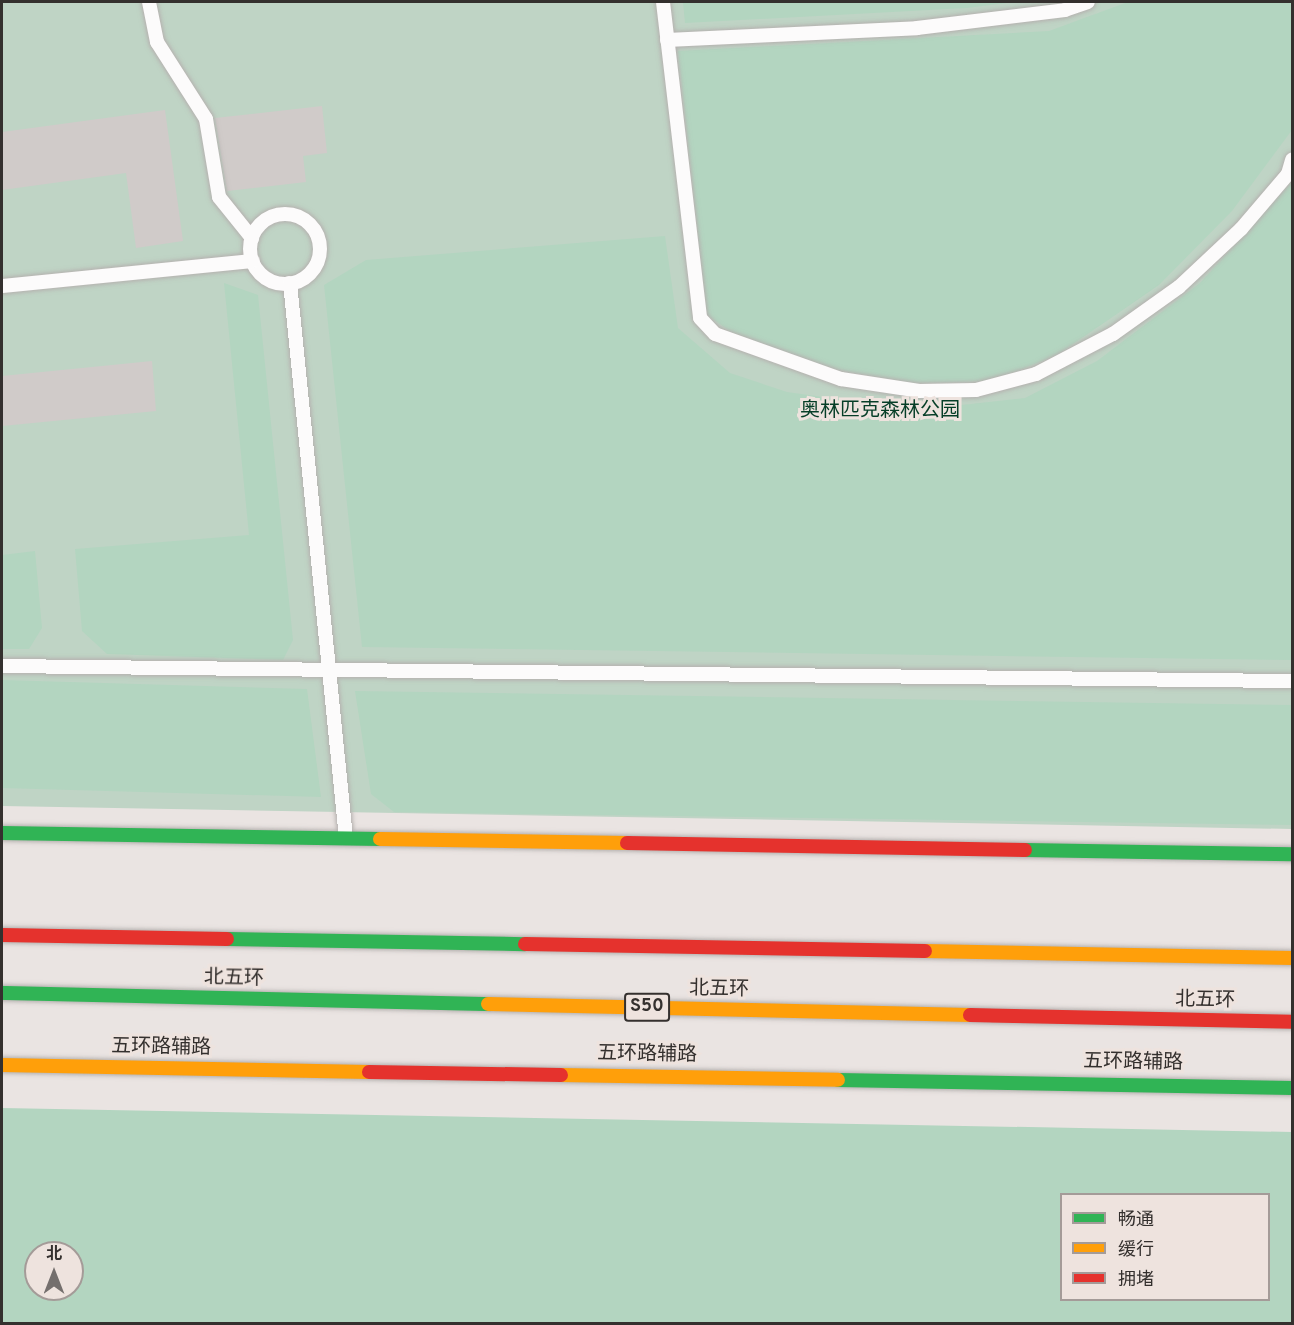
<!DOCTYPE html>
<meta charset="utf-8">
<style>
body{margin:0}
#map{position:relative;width:1294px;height:1325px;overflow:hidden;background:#eae4e2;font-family:Overpass,"Noto Sans SC",sans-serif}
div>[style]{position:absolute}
.green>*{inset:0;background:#bfd4c5}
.forest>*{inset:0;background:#b3d5c0}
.building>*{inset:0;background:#d0cbc9}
.roads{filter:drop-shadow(0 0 2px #b5b1af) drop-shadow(0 0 2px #b5b1af)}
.lane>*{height:14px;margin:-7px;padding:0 7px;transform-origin:7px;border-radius:7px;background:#fcfbfb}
.lane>.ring{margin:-7px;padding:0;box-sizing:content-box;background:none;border:14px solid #fcfbfb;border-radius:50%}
.fast>*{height:14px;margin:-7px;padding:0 7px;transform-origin:7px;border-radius:7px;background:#30b455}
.slow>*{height:14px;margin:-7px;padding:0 7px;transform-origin:7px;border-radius:7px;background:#ff9f0a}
.jam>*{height:14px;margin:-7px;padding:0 7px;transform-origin:7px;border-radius:7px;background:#e5322d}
span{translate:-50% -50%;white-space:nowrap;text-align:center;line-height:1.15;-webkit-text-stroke:6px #eee3de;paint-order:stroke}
.shield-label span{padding:2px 4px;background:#eee3de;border:2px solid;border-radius:4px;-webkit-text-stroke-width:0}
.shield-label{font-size:18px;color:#34302e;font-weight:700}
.park-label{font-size:20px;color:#063e27}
.street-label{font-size:20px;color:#34302e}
.frame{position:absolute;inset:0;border:3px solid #34302e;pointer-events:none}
.legend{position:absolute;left:1060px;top:1193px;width:210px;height:108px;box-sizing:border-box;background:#eee3de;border:2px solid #a49b98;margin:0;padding:8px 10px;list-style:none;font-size:18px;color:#34302e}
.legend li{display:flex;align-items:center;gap:12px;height:30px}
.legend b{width:30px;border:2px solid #a49b98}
.north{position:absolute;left:24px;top:1241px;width:60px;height:60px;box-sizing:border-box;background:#eee3de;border:2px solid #a49b98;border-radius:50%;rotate:0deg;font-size:16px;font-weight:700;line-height:24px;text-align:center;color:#34302e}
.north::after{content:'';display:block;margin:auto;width:21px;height:27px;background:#746f6d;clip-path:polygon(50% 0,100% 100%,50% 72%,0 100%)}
</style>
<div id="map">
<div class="green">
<div style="clip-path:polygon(2px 2px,1292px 2px,1292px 829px,2px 806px)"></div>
</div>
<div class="forest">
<div style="clip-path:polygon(683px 2px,1014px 2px,966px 8px,685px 23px)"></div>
<div style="clip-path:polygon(1128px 2px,1292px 2px,1292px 130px,1232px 211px,1159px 285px,1057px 355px,992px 381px,907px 383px,815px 365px,741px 339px,707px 315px,678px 51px,1049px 31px)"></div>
<div style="clip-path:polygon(1292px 182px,1292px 660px,362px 647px,324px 285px,366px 260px,665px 236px,678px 328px,730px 373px,787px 392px,917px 410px,1025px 398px,1097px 361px,1200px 283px)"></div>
<div style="clip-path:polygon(224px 283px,258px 295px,293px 640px,283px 660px,107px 654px,82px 631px,75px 549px,249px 535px)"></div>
<div style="clip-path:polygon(35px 551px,42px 628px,29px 649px,2px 649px,2px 555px)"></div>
<div style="clip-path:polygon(2px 680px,307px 689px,321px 797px,2px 788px)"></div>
<div style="clip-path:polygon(355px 691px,1292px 705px,1292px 825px,394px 812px,371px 794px)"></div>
<div style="clip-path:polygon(evenodd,2px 1108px,1292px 1132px,1292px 1323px,2px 1323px,2px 1108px,1268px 1194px,1268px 1300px,1062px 1300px,1062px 1194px,1268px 1194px,2px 1108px,36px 1253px,72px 1253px,72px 1289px,36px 1289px,36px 1253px)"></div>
</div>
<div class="building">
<div style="clip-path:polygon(322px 106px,327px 153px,303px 156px,306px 182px,227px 191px,215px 118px)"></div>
<div style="clip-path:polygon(165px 110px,183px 241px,136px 248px,126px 173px,2px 190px,2px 132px)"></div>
<div style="clip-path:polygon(152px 361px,156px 411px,2px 426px,2px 376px)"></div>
</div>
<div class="roads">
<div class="lane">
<div style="left:149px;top:2px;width:41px;rotate:78.7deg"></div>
<div style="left:157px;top:42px;width:91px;rotate:57.5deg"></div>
<div style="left:206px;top:119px;width:79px;rotate:80.5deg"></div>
<div style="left:219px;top:197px;width:53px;rotate:51.2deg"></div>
<div style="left:663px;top:2px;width:318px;rotate:83.3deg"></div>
<div style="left:700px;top:318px;width:22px;rotate:47deg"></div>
<div style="left:715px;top:334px;width:134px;rotate:19.7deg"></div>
<div style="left:841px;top:379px;width:79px;rotate:8.7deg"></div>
<div style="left:919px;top:391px;width:57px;rotate:-1deg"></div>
<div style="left:976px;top:390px;width:62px;rotate:-14.9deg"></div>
<div style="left:1036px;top:374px;width:87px;rotate:-27.5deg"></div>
<div style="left:1113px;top:334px;width:81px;rotate:-35.5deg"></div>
<div style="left:1179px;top:287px;width:85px;rotate:-43.1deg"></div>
<div style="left:1241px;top:229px;width:72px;rotate:-49.5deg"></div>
<div style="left:1288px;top:174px;width:15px;rotate:-74deg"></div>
<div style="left:667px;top:40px;width:250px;rotate:-2.7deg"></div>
<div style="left:917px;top:28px;width:149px;rotate:-6.9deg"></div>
<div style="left:1065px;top:10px;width:24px;rotate:-19deg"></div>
<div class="ring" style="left:250px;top:214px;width:56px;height:56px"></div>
<div style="left:290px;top:283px;width:558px;rotate:84.24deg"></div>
<div style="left:2px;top:286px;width:252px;rotate:-5.7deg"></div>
<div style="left:2px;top:666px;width:1290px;rotate:0.67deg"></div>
</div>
<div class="fast">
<div style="left:2px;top:833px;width:378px;rotate:0.9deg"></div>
<div style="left:1025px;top:850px;width:267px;rotate:0.9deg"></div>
<div style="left:227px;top:939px;width:298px;rotate:1deg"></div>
<div style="left:2px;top:993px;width:486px;rotate:1.3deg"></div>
<div style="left:838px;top:1080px;width:454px;rotate:1deg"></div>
</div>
<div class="slow">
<div style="left:380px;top:839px;width:247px;rotate:0.9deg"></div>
<div style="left:925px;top:951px;width:367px;rotate:1.1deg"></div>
<div style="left:488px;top:1004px;width:482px;rotate:1.3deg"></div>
<div style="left:2px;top:1065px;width:367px;rotate:1.1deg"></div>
<div style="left:561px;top:1075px;width:277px;rotate:1deg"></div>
</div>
<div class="jam">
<div style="left:627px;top:843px;width:398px;rotate:1deg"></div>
<div style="left:2px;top:935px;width:225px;rotate:1deg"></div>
<div style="left:525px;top:944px;width:400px;rotate:1deg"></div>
<div style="left:970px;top:1015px;width:322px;rotate:1.2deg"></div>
<div style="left:369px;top:1072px;width:192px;rotate:0.9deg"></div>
</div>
</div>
<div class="shield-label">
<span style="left:647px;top:1007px">S50</span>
</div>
<div class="park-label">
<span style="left:880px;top:411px">奥林匹克森林公园</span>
</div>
<div class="street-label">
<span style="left:234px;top:979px;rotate:1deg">北五环</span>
<span style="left:719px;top:990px;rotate:1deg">北五环</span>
<span style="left:1205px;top:1001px;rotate:1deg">北五环</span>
<span style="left:161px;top:1048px;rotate:1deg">五环路辅路</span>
<span style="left:647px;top:1055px;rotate:1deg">五环路辅路</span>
<span style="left:1133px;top:1063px;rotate:1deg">五环路辅路</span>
</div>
<div class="frame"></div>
<ul class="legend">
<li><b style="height:8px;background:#30b455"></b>畅通</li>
<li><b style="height:8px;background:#ff9f0a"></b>缓行</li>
<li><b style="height:8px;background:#e5322d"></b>拥堵</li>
</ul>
<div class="north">北</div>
</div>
